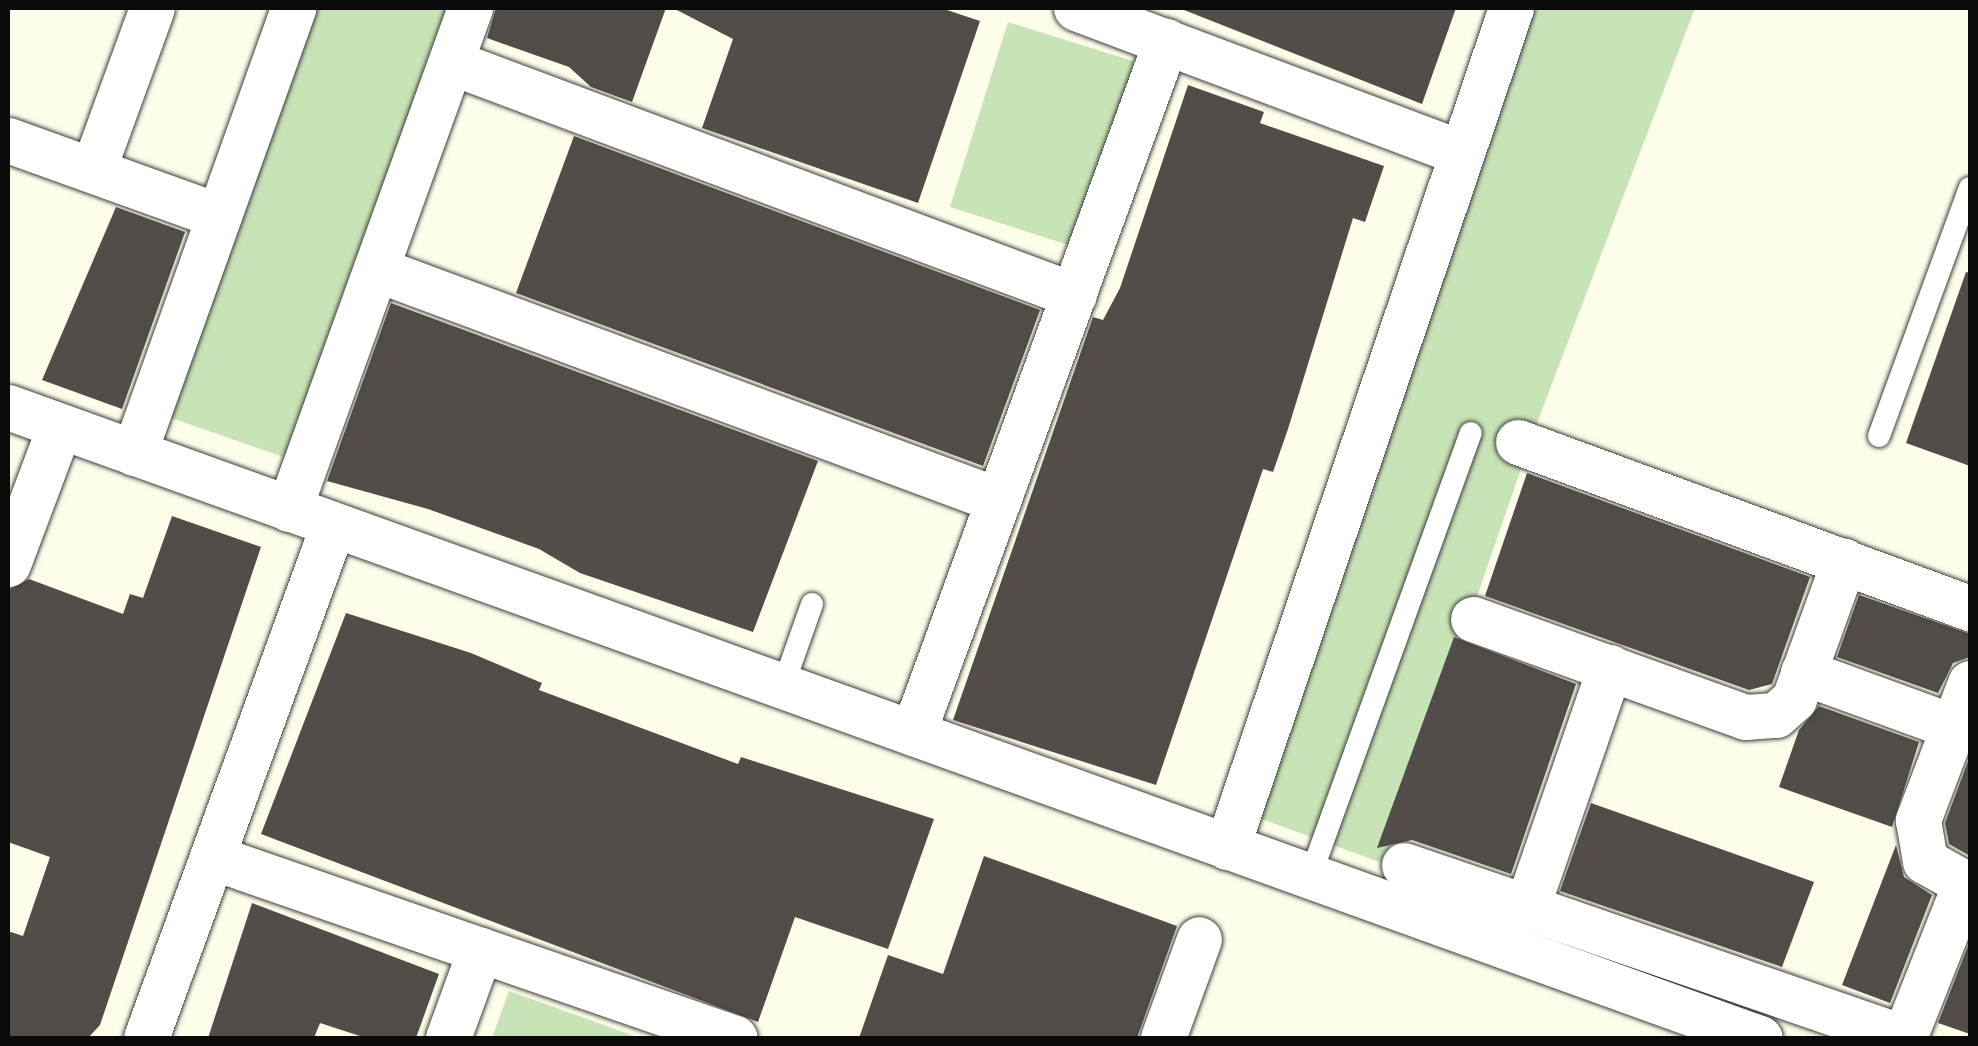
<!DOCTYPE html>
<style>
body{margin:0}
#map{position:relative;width:1978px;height:1046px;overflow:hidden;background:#fdfde9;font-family:"Times New Roman",serif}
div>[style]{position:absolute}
.green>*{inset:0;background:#c7e4b6}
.building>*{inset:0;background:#524d48}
.roads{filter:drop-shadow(0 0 2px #3d3d3d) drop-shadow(0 0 2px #3d3d3d)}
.service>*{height:22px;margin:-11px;padding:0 11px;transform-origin:11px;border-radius:11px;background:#fff}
.minor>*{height:45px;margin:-22.5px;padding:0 22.5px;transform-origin:22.5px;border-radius:22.5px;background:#fff}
span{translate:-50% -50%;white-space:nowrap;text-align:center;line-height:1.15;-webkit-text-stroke:10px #fff;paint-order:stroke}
.frame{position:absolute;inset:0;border:10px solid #0a0a0a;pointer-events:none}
</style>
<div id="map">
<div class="green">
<div style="clip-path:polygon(305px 8px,469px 8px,309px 466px,163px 415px)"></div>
<div style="clip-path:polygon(1535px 8px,1695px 8px,1534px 431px,1385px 864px,1248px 814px)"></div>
<div style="clip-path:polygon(1008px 22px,1136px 62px,1078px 248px,950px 207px)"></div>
<div style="clip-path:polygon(509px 991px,640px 1038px,492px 1038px)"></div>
</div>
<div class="building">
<div style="clip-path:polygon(496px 8px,666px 8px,632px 102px,591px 87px,569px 67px,487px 38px)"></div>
<div style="clip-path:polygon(673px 8px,941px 8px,980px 21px,918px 203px,702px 128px,733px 39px)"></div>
<div style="clip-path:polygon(1179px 8px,1456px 8px,1422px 104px)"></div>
<div style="clip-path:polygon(1188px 85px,1264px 112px,1260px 123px,1384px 166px,1365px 222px,1353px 218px,1288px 429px,1273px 472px,1263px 469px,1156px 785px,953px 720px,1093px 317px,1103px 320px,1120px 288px)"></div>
<div style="clip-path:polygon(574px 136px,1040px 310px,983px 466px,516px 293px)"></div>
<div style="clip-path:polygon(116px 207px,185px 232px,122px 409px,42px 380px)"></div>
<div style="clip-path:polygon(1966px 272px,1970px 273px,1970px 466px,1906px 443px)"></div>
<div style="clip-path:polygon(391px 303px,818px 461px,753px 632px,580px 573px,539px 549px,428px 509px,327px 481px)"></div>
<div style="clip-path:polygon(1527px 473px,1810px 577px,1772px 684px,1749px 690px,1485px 596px)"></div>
<div style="clip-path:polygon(172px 516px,261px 547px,100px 1025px,88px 1038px,8px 1038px,8px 931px,23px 936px,50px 857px,8px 842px,8px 590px,29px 579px,123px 614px,130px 594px,143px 598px)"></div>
<div style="clip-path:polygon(1859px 595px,1970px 634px,1970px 657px,1953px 663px,1938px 693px,1837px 657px)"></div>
<div style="clip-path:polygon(346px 613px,471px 653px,542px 683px,539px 690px,738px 764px,741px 757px,934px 819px,888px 949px,795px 917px,758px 1022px,261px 834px)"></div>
<div style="clip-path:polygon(1454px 637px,1576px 684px,1511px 874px,1412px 840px,1377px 848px)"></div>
<div style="clip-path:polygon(1819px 706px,1919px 742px,1892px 827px,1779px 787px,1799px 730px)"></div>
<div style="clip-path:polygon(1970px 756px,1970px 856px,1949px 844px,1945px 823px)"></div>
<div style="clip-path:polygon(1591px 803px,1814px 882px,1782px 967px,1560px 891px)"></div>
<div style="clip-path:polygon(1896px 845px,1904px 877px,1932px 895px,1890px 1003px,1842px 985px)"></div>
<div style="clip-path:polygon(984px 856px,1177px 926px,1137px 1038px,859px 1038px,888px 955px,943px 974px)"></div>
<div style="clip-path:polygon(252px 903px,439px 974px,416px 1038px,366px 1038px,320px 1023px,314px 1038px,208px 1038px)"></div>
<div style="clip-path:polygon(1970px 941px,1970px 1034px,1938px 1023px)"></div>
</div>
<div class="roads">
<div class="service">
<div style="left:1879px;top:436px;width:264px;rotate:-69.9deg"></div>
<div style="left:783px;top:686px;width:87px;rotate:-70.5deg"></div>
<div style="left:1310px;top:877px;width:472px;rotate:-70.1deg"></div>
</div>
<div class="minor">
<div style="left:1076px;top:8px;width:410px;rotate:20.6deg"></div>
<div style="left:451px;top:62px;width:665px;rotate:20.51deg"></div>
<div style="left:8px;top:140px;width:224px;rotate:19.8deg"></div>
<div style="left:93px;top:170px;width:172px;rotate:-70deg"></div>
<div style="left:376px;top:269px;width:664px;rotate:20.37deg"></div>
<div style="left:8px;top:407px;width:1862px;rotate:19.81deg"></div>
<div style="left:1518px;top:442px;width:482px;rotate:20.2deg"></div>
<div style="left:134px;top:453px;width:473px;rotate:-70.3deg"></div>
<div style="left:289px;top:509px;width:533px;rotate:-70.14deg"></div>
<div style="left:8px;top:564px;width:147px;rotate:-69.4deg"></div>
<div style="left:1473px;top:619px;width:289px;rotate:19.8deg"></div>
<div style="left:1745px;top:717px;width:31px;rotate:-4deg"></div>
<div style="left:1776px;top:715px;width:24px;rotate:-42deg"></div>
<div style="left:1794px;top:699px;width:147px;rotate:-70.1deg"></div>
<div style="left:1610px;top:667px;width:254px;rotate:109.1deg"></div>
<div style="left:1527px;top:907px;width:401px;rotate:19.1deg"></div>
<div style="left:1803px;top:672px;width:161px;rotate:20deg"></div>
<div style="left:1970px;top:683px;width:147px;rotate:110.8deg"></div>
<div style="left:1918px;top:820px;width:42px;rotate:80.3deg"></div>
<div style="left:1925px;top:861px;width:51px;rotate:29.1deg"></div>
<div style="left:913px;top:733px;width:737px;rotate:-69.92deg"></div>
<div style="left:1227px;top:847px;width:886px;rotate:-71.3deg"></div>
<div style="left:212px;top:857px;width:553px;rotate:19.09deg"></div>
<div style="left:1404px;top:865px;width:130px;rotate:18.9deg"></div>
<div style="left:146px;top:1038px;width:546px;rotate:-69.97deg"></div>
<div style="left:448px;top:1038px;width:94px;rotate:-70deg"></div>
<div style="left:1163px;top:1038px;width:105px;rotate:-70deg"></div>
<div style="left:1904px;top:1038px;width:166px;rotate:-68.4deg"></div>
</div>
</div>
<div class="frame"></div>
</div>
